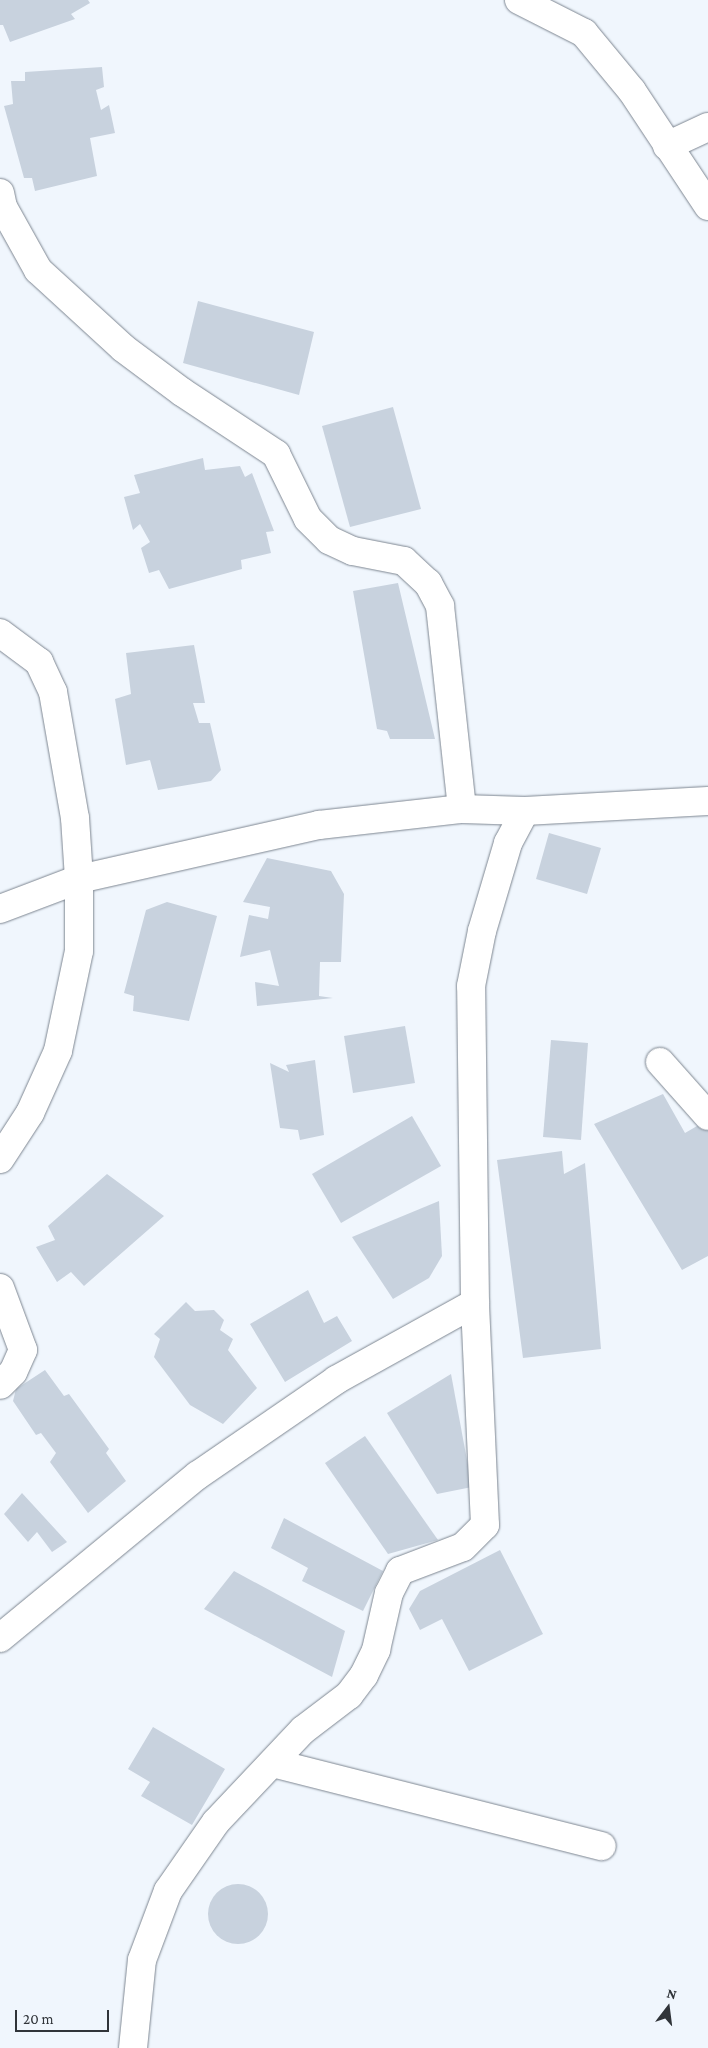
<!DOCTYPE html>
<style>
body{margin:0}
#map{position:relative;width:708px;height:2048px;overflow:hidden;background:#f0f6fd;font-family:"Crimson Pro",serif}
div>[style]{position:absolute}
.building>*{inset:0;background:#c8d2de}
.round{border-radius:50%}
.roads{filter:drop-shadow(0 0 1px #7d8691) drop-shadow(0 0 1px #7d8691)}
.minor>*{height:28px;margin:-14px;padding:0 14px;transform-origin:14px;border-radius:14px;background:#fff}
span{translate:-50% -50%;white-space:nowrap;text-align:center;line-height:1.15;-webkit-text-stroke:4px #f0f6fd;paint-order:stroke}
.north{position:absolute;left:643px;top:1983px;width:50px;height:50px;-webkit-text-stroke:4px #f0f6fd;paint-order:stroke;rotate:15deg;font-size:14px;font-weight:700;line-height:20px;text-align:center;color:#303439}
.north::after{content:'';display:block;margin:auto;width:18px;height:22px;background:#303439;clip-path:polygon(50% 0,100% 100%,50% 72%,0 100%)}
.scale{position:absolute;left:15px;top:2010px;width:94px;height:22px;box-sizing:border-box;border:2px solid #303439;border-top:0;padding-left:6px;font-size:15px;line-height:18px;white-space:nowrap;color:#303439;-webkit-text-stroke:4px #f0f6fd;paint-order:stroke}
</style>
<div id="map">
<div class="building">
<div style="clip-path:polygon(0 0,88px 0,90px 3px,71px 14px,75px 19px,10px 42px,3px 25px,0 25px)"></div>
<div style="clip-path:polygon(102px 67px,104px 87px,96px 90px,101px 110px,109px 105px,115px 133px,90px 138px,97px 176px,35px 191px,32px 178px,24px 178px,4px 106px,13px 104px,11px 81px,25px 81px,25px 72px)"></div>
<div style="clip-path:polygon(198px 301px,314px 332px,299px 395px,183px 363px)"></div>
<div style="clip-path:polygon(393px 407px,421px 509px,350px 527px,322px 426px)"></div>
<div style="clip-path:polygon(203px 458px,205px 470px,240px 466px,245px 477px,252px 473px,274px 531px,266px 532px,271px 553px,241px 560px,242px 569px,169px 589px,159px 570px,149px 573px,141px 548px,150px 542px,140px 524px,133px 530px,124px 497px,140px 493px,134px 475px)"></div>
<div style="clip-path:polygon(398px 583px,435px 739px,390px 739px,387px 731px,377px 729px,353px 591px)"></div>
<div style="clip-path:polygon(194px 645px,205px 703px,193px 703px,199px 723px,210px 723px,221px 770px,211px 781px,158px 790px,150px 760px,126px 765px,115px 699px,131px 694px,126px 653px)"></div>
<div style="clip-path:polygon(549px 833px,601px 848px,587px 894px,536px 879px)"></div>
<div style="clip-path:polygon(267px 858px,331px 871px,344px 894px,341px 962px,320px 962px,319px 996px,333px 998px,257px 1006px,255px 982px,279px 986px,270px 950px,240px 957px,249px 915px,268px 919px,270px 907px,243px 902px)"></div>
<div style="clip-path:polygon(167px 902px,217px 916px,189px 1021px,133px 1011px,134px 996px,124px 993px,146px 910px)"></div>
<div style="clip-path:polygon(405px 1026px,415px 1083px,353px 1093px,344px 1036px)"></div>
<div style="clip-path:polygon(551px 1040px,588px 1043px,581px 1140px,543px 1137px)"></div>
<div style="clip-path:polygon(315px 1060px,324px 1135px,300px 1140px,298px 1130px,280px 1128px,270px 1063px,289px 1072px,286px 1065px)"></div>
<div style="clip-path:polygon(663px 1094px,685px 1133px,704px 1122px,708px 1129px,708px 1256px,682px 1270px,594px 1124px)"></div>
<div style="clip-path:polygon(412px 1116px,441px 1166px,341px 1223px,312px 1174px)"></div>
<div style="clip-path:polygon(562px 1151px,564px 1174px,585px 1163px,601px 1349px,523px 1358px,497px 1160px)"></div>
<div style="clip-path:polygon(107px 1174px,164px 1216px,84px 1286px,71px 1272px,57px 1282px,36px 1247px,55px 1240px,48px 1226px)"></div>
<div style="clip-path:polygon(439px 1201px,442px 1256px,429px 1278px,393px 1299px,352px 1237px)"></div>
<div style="clip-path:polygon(308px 1290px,324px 1323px,337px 1316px,352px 1341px,285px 1382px,250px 1324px)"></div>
<div style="clip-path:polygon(186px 1302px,195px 1311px,214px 1310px,224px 1320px,220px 1330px,233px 1339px,228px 1350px,257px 1388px,223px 1424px,190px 1405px,154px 1357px,160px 1339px,154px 1334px)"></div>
<div style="clip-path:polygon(45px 1370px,64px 1396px,69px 1394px,109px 1449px,106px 1453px,126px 1481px,88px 1513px,50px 1462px,56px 1453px,41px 1433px,36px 1435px,13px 1401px,16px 1389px)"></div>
<div style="clip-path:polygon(451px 1374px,472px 1487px,437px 1494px,387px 1413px)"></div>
<div style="clip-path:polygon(365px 1436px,438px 1540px,388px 1554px,325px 1463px)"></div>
<div style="clip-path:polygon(22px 1493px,67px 1542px,52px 1552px,37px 1532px,28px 1542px,4px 1514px)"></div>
<div style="clip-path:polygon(284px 1518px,383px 1571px,363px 1611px,302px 1581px,308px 1568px,271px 1548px)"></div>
<div style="clip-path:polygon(500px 1550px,543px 1634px,469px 1671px,442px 1619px,420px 1630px,409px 1609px,420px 1591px)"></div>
<div style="clip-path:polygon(234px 1571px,345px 1631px,332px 1677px,204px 1609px)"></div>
<div style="clip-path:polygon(153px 1727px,225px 1769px,192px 1825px,141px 1796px,150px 1782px,128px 1769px)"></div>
<div class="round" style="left:208px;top:1884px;width:60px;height:60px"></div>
</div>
<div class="roads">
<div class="minor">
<div style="left:519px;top:0;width:73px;rotate:26.9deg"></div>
<div style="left:584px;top:33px;width:75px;rotate:50.4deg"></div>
<div style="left:632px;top:91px;width:138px;rotate:56.5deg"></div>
<div style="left:667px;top:146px;width:45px;rotate:-24.9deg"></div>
<div style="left:0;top:193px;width:14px;rotate:78deg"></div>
<div style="left:3px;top:207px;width:72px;rotate:60.9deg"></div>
<div style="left:38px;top:270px;width:115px;rotate:42.5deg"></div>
<div style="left:123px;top:348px;width:74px;rotate:36.7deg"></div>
<div style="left:182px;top:392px;width:113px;rotate:33.4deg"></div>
<div style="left:276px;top:454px;width:72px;rotate:63.8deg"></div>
<div style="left:308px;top:519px;width:30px;rotate:45deg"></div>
<div style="left:329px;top:540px;width:26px;rotate:25deg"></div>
<div style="left:353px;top:551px;width:52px;rotate:11.1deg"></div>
<div style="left:404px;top:561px;width:33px;rotate:43deg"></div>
<div style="left:428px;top:583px;width:26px;rotate:62deg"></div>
<div style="left:440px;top:606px;width:204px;rotate:83.8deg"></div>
<div style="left:0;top:633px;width:49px;rotate:36.6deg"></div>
<div style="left:39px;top:662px;width:33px;rotate:65deg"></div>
<div style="left:53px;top:692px;width:128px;rotate:80.1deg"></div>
<div style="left:75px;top:818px;width:61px;rotate:86.2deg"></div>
<div style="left:79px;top:879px;width:72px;rotate:90deg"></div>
<div style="left:79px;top:951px;width:102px;rotate:101.9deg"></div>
<div style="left:58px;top:1051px;width:68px;rotate:114.3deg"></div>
<div style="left:30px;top:1113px;width:55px;rotate:123.1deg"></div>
<div style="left:0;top:909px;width:85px;rotate:-20.8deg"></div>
<div style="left:79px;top:879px;width:246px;rotate:-12.7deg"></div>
<div style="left:319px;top:825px;width:144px;rotate:-6.4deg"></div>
<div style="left:462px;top:809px;width:63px;rotate:1.8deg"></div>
<div style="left:525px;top:811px;width:183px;rotate:-3.1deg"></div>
<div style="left:660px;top:1062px;width:72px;rotate:48.4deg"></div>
<div style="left:0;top:1288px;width:66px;rotate:69.6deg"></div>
<div style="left:23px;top:1350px;width:24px;rotate:114deg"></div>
<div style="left:13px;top:1372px;width:18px;rotate:135deg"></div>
<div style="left:0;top:1638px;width:256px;rotate:-39.5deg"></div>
<div style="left:198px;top:1475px;width:168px;rotate:-34.5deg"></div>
<div style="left:336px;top:1380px;width:159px;rotate:-29deg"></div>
<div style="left:273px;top:1763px;width:339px;rotate:14.2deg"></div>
<div style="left:133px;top:2048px;width:88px;rotate:-84.2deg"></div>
<div style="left:142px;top:1960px;width:74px;rotate:-69.4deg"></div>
<div style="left:168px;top:1891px;width:84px;rotate:-55.2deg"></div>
<div style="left:216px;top:1822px;width:127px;rotate:-46.6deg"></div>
<div style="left:303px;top:1730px;width:58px;rotate:-37.3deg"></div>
<div style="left:349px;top:1695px;width:25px;rotate:-53deg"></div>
<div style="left:364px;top:1675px;width:28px;rotate:-64deg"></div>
<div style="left:376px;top:1650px;width:58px;rotate:-77.2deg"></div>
<div style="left:389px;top:1593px;width:25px;rotate:-63deg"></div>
<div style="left:400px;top:1571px;width:67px;rotate:-20.9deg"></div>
<div style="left:463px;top:1547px;width:31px;rotate:-45deg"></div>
<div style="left:485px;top:1525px;width:222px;rotate:-92.6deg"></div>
<div style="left:475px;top:1303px;width:317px;rotate:-90.7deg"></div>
<div style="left:471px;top:986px;width:56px;rotate:-78.7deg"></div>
<div style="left:482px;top:931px;width:92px;rotate:-73.5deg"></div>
<div style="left:508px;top:843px;width:36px;rotate:-62deg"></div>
</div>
</div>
<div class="north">N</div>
<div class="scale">20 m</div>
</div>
